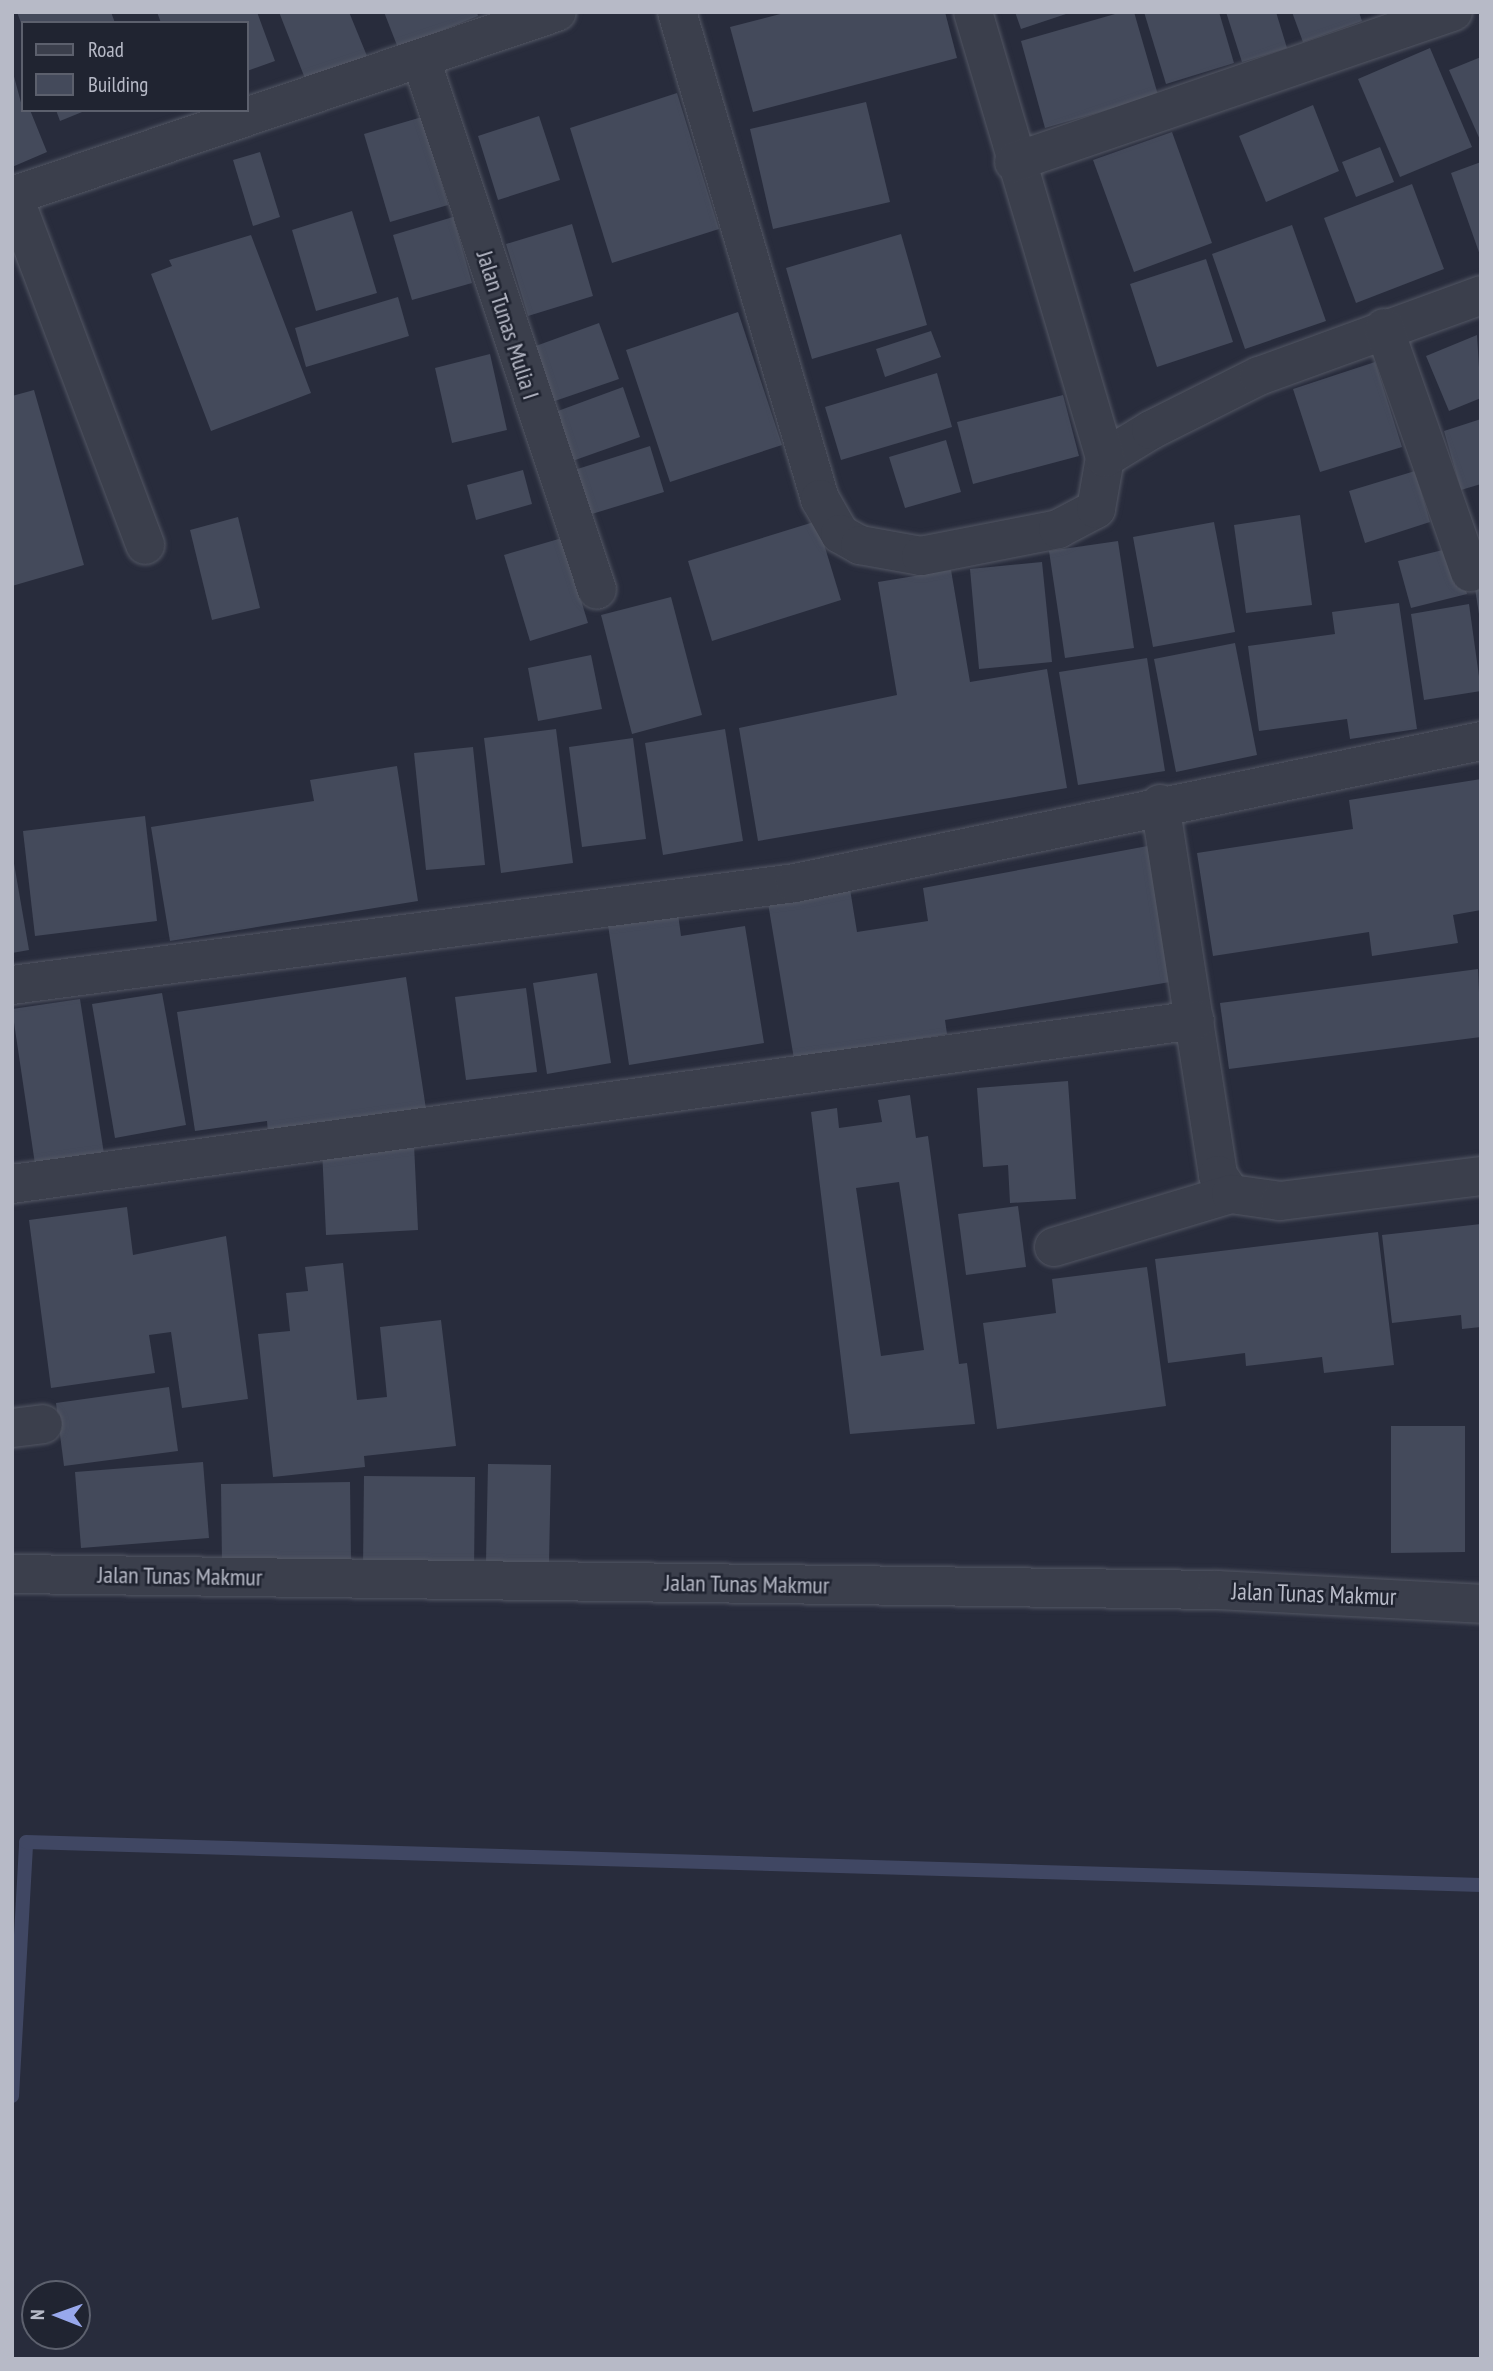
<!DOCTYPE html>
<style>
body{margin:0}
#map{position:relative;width:1493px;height:2371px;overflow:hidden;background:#282c3c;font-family:"PT Sans Narrow",sans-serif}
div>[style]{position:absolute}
.stream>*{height:14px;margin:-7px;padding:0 7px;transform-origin:7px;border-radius:7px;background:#404763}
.building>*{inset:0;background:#444a5b}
.roads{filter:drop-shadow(0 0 2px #535764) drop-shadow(0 0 2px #535764)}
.minor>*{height:38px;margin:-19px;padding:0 19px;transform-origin:19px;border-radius:19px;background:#3b3f4c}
span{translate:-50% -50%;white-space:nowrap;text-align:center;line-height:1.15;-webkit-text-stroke:5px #202431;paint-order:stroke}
.street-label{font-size:24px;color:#b7bac7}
.frame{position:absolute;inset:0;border:14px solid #b7bac7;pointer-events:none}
.legend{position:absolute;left:21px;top:21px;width:228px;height:91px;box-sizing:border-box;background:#202431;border:2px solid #5c606d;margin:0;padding:9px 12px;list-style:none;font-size:21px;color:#b7bac7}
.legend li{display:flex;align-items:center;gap:14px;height:35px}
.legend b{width:35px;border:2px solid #5c606d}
.north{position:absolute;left:21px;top:2280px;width:70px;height:70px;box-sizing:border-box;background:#202431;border:2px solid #5c606d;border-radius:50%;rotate:271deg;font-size:19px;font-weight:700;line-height:28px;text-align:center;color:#b7bac7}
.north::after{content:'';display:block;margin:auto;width:24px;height:32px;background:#98a8ec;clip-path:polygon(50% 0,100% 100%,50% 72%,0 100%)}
</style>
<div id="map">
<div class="stream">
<div style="left:12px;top:2096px;width:254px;rotate:-86.8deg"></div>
<div style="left:26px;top:1842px;width:1456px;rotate:1.69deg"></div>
</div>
<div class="building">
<div style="clip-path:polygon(17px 12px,111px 12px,115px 23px,21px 23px)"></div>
<div style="clip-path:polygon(157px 12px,257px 12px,275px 61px,247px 71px,247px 23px,161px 23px)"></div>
<div style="clip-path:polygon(279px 12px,349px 12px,367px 56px,306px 81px)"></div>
<div style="clip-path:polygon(384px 12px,477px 12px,478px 16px,398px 48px)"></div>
<div style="clip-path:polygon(788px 12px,945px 12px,957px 58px,753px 112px,730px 27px)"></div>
<div style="clip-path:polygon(1015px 12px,1069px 12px,1069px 13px,1021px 29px)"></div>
<div style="clip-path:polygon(1122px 12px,1134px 12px,1158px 95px,1045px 128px,1021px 41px)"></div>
<div style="clip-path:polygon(1144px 12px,1219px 12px,1234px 63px,1166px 84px)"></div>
<div style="clip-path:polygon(1226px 12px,1276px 12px,1287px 48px,1242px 62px)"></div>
<div style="clip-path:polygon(1292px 12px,1359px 12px,1362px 21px,1303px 42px)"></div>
<div style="clip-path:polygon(1430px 48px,1472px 147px,1400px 177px,1358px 79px)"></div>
<div style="clip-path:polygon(1481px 57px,1481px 142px,1449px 70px)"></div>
<div style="clip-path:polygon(12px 69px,23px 110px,30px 110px,47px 152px,12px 167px)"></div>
<div style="clip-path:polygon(677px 93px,719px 229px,612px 263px,570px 128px)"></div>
<div style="clip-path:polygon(866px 102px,890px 202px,773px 229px,750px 129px)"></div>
<div style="clip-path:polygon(1313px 105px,1339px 171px,1266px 202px,1239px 136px)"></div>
<div style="clip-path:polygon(56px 110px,87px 110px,60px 121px)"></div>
<div style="clip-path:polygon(539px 116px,560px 180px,498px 200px,478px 136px)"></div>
<div style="clip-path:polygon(422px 117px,448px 205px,390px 222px,364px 134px)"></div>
<div style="clip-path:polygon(1172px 132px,1212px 243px,1134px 272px,1093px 160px)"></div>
<div style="clip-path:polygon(1380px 147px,1394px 182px,1356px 197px,1342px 162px)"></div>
<div style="clip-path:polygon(260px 152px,280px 217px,253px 226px,233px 160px)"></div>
<div style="clip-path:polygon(1481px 162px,1481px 255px,1480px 255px,1451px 173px)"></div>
<div style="clip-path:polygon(1412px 184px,1444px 269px,1356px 303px,1324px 218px)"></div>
<div style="clip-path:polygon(352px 211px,377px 293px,316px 311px,292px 230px)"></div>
<div style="clip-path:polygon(453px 217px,472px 283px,412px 300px,393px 235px)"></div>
<div style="clip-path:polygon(572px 224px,593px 296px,528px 316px,506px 244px)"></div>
<div style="clip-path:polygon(1292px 225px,1326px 321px,1245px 349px,1212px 254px)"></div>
<div style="clip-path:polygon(901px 234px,927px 325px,812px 359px,786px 268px)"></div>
<div style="clip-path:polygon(251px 235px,311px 393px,211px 431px,151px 274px,172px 266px,169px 260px)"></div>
<div style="clip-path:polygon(1206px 259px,1233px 342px,1157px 367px,1130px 284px)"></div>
<div style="clip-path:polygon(398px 297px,409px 336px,306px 367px,295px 328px)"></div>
<div style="clip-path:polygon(738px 312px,782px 445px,670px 482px,626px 350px)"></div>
<div style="clip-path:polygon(599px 323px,619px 379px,552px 402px,533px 347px)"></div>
<div style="clip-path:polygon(931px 331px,941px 357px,885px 377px,876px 349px)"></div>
<div style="clip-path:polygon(1477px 335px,1481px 398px,1449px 411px,1426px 356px)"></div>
<div style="clip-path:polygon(490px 354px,507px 430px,452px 443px,435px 368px)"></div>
<div style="clip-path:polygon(1375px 362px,1402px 447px,1320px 472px,1293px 389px)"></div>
<div style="clip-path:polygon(937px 373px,952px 427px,841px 460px,825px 407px)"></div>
<div style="clip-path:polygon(623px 387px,640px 437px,564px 464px,547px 415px)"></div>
<div style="clip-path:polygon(34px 390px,84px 565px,12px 586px,12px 396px)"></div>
<div style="clip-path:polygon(1063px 395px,1079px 456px,973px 484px,957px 422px)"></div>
<div style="clip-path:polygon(1481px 419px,1481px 484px,1461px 490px,1444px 431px)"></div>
<div style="clip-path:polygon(946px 440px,961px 492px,905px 508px,889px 457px)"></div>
<div style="clip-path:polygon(650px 446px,664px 492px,582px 517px,568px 472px)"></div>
<div style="clip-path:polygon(523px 470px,532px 504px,476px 520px,467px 485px)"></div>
<div style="clip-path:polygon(1415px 471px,1430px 522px,1365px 543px,1349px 491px)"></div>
<div style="clip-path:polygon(1300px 515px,1312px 605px,1246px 613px,1234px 525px)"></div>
<div style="clip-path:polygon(238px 517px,260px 608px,212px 620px,190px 530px)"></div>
<div style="clip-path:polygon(817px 521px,841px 600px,712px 641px,688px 561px)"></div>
<div style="clip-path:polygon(1214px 522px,1235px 632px,1153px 647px,1133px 537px)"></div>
<div style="clip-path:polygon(562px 538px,588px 623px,530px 641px,504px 555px)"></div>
<div style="clip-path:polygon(1118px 541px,1134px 648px,1065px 658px,1049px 551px)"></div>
<div style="clip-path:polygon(1455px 547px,1467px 594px,1411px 608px,1398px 561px)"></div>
<div style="clip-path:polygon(1042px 562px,1052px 662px,979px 669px,970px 569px)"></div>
<div style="clip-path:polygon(951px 570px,970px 682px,1047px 669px,1067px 788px,758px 841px,739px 728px,897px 695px,878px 582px)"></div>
<div style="clip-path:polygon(1481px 575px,1481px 613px,1479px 614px,1473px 576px)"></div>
<div style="clip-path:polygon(671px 597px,702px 715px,632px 734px,601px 615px)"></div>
<div style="clip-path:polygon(1399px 603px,1417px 729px,1350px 739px,1347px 719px,1259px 731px,1248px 646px,1335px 634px,1332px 612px)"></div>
<div style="clip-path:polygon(1469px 604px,1481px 691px,1424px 700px,1411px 614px)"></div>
<div style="clip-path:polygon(1235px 643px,1257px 755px,1176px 772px,1154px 659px)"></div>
<div style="clip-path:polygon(591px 655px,602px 709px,538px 721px,528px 668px)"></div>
<div style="clip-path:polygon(1147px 658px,1165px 771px,1078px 785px,1059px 672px)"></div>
<div style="clip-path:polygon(556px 729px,573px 863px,501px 873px,484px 738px)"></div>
<div style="clip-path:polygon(725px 729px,743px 841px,663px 855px,645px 743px)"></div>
<div style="clip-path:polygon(633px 738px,646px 839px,582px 847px,569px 747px)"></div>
<div style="clip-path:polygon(473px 747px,485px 865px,426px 870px,414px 753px)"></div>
<div style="clip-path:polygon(397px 766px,418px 901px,170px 941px,151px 827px,314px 801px,310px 780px)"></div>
<div style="clip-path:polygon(1481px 779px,1481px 910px,1453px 915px,1458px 943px,1372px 956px,1369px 932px,1213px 956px,1197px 853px,1353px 829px,1349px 800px)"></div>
<div style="clip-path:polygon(145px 816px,157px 921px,35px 936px,23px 831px)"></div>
<div style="clip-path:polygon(1153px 845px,1176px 981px,945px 1020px,947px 1034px,794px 1059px,768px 903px,850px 889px,857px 932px,928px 921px,923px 888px)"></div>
<div style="clip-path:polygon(12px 852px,29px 950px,12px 953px)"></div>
<div style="clip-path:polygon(678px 914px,681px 936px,745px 926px,764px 1043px,629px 1065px,608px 925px)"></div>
<div style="clip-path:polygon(1478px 969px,1481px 1037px,1229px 1069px,1220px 1003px)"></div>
<div style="clip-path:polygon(597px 973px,611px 1063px,547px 1074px,533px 983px)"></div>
<div style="clip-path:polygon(406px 977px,426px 1109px,268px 1133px,267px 1121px,195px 1131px,177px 1012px)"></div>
<div style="clip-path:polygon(526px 988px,537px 1072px,466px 1080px,455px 997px)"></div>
<div style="clip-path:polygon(162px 993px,186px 1125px,115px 1138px,92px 1004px)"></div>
<div style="clip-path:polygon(80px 999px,104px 1154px,35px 1164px,12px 1009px)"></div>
<div style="clip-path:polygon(1068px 1081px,1076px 1199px,1010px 1203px,1008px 1165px,983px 1167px,977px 1088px)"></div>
<div style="clip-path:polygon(evenodd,910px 1095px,916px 1138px,928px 1136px,959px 1364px,967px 1363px,975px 1424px,850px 1434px,811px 1112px,837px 1108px,839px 1128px,882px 1122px,878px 1100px,910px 1095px,899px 1182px,924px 1350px,881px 1356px,856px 1188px,899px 1182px)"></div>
<div style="clip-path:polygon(414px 1144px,418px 1230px,326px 1235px,322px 1149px)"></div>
<div style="clip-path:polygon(1018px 1206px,1026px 1267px,966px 1275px,958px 1214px)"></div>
<div style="clip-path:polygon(127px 1207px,133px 1255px,226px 1236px,248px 1399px,182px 1408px,171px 1332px,149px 1335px,155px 1373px,51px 1388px,29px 1220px)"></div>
<div style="clip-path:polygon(1481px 1224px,1481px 1327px,1462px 1329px,1461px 1315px,1392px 1323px,1382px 1235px)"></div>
<div style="clip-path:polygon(1378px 1232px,1394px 1365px,1324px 1373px,1322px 1357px,1246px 1366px,1245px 1353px,1168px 1363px,1155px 1259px)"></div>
<div style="clip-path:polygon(343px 1263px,357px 1400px,387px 1397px,380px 1327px,441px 1320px,456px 1446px,364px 1456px,365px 1467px,273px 1477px,258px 1334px,290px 1331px,286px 1293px,308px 1291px,305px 1267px)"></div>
<div style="clip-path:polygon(1147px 1267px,1166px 1406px,997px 1429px,983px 1323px,1056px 1313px,1052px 1279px)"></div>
<div style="clip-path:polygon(169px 1387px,178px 1451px,64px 1466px,56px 1403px)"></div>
<div style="clip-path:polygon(1391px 1426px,1465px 1426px,1465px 1552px,1391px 1553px)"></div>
<div style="clip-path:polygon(203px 1462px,209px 1538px,81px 1548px,75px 1472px)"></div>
<div style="clip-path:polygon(488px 1464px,551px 1465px,549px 1563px,486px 1562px)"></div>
<div style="clip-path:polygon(364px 1476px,475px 1477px,474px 1571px,363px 1570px)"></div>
<div style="clip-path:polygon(350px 1482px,351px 1562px,222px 1564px,221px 1484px)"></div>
</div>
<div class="roads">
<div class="minor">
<div style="left:677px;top:12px;width:508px;rotate:73.64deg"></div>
<div style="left:820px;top:499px;width:40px;rotate:60.3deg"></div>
<div style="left:840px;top:534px;width:23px;rotate:29deg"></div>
<div style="left:860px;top:545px;width:62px;rotate:10.2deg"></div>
<div style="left:921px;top:556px;width:140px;rotate:-11.1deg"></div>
<div style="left:1058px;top:529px;width:43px;rotate:-27.8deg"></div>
<div style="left:1096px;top:509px;width:52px;rotate:-80deg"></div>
<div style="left:1105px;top:458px;width:54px;rotate:-31.3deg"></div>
<div style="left:1151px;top:430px;width:121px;rotate:-26.6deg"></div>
<div style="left:1259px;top:376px;width:236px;rotate:-20deg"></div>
<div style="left:973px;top:12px;width:465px;rotate:73.5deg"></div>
<div style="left:421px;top:59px;width:559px;rotate:71.66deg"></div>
<div style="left:1014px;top:162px;width:464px;rotate:-18.9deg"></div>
<div style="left:13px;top:195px;width:374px;rotate:69.3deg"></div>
<div style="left:12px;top:196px;width:575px;rotate:-18.66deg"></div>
<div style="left:1384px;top:328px;width:259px;rotate:70.6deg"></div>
<div style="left:1160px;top:804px;width:376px;rotate:81.1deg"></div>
<div style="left:1218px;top:1175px;width:23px;rotate:56deg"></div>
<div style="left:12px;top:985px;width:790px;rotate:-7.42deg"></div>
<div style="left:795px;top:883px;width:701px;rotate:-11.69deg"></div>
<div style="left:12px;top:1184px;width:1194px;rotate:-7.89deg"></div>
<div style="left:1054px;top:1247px;width:185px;rotate:-16.7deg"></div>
<div style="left:1231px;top:1194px;width:49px;rotate:8.1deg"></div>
<div style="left:1280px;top:1201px;width:203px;rotate:-7.1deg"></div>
<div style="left:12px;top:1428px;width:31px;rotate:-7deg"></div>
<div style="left:12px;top:1574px;width:1205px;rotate:0.76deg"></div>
<div style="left:1217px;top:1590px;width:264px;rotate:3deg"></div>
</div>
</div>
<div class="street-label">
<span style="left:508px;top:325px;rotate:72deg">Jalan Tunas Mulia I</span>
<span style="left:180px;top:1576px;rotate:1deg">Jalan Tunas Makmur</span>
<span style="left:747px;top:1584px;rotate:1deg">Jalan Tunas Makmur</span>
<span style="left:1314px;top:1594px;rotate:2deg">Jalan Tunas Makmur</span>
</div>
<div class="frame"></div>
<ul class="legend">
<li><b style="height:9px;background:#3b3f4c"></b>Road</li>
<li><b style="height:19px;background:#444a5b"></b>Building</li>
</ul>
<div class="north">N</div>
</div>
